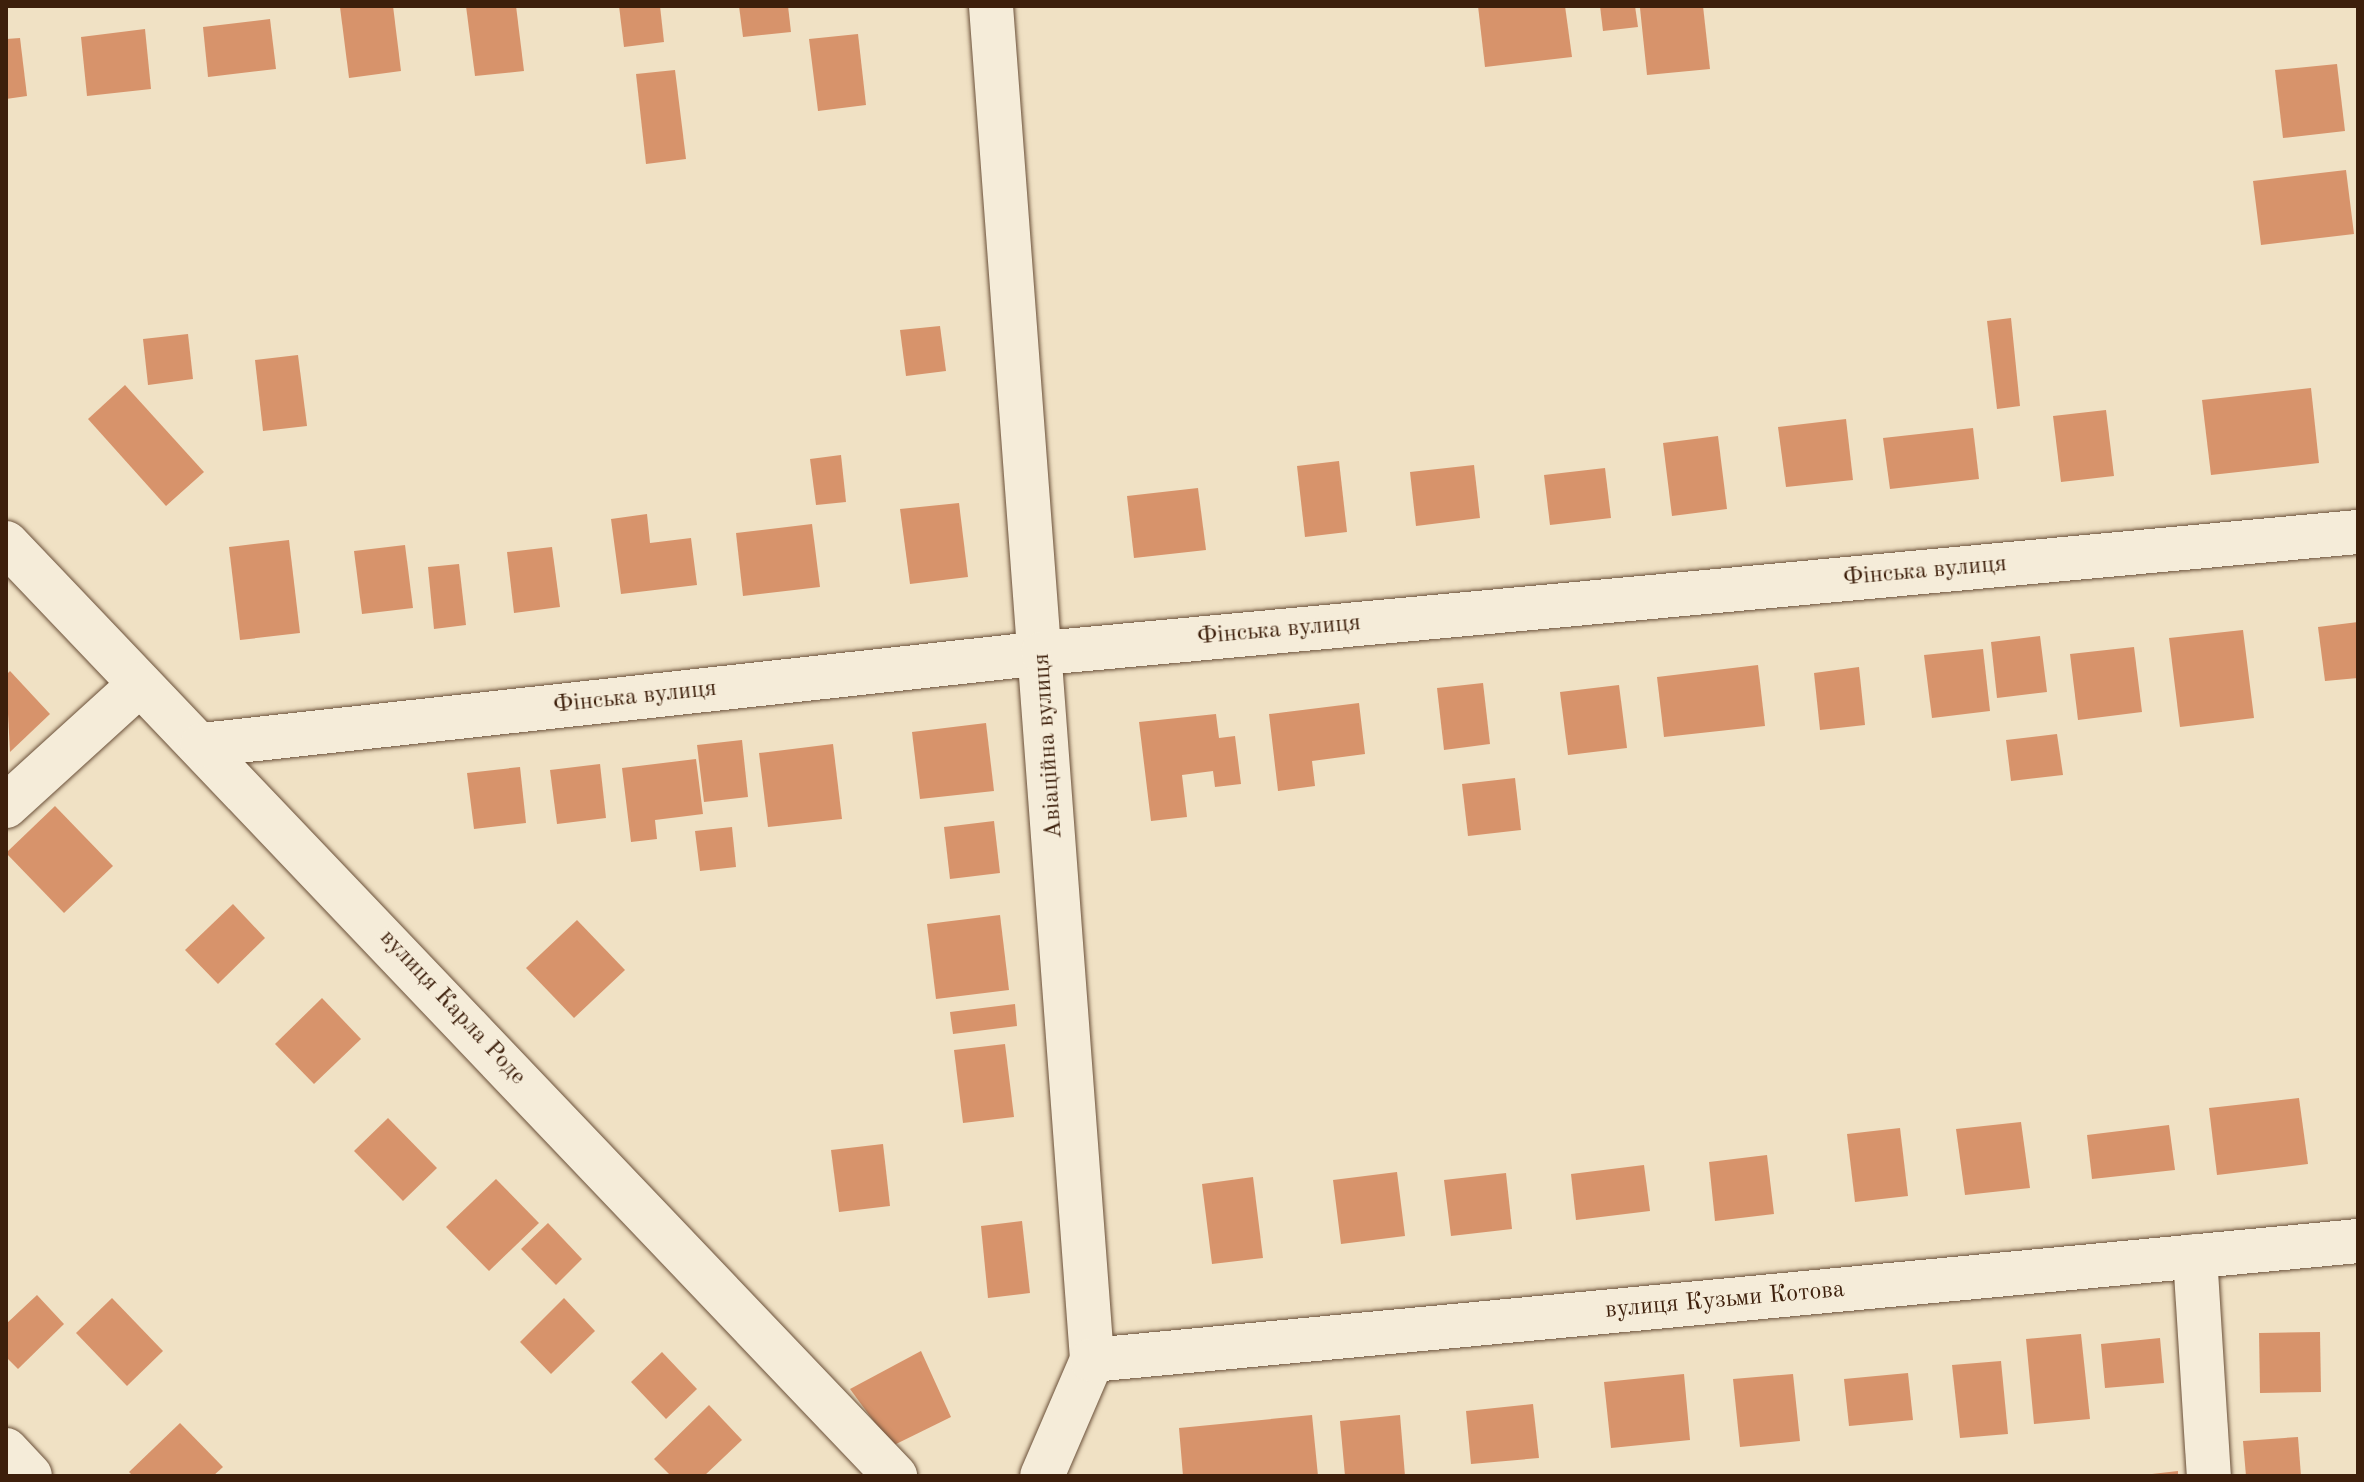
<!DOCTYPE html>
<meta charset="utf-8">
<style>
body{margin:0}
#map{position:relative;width:2364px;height:1482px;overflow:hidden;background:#f0e1c4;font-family:"Old Standard TT",serif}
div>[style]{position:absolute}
.building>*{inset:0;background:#d7936b}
.roads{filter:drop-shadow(0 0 2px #6a5039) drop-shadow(0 0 2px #6a5039)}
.minor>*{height:44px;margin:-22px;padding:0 22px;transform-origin:22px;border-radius:22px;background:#f5ecd9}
span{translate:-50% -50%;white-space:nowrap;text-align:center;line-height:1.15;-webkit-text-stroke:6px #f5ecd9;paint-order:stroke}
.street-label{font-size:24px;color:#3d1f0b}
.frame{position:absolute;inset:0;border:8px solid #3d1f0b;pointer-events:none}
</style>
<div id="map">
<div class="building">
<div style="clip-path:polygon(393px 6px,401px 71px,349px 78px,340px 7px)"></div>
<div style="clip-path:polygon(466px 6px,516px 6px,524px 71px,475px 76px)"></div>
<div style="clip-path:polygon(619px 6px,660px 6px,664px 42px,624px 47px)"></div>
<div style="clip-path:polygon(739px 6px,788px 6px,791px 32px,743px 37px)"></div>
<div style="clip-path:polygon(1478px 6px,1565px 6px,1572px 57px,1485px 67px)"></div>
<div style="clip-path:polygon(1600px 6px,1635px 6px,1638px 27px,1603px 31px)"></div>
<div style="clip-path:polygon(1658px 6px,1703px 6px,1710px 69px,1647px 75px,1640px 8px)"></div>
<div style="clip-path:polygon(270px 19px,276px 69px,208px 77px,203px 27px)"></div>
<div style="clip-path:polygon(145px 29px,151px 89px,87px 96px,81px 37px)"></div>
<div style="clip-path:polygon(858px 34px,866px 105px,818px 111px,809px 39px)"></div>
<div style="clip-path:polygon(20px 38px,27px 96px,6px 99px,6px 39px)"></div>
<div style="clip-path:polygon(2337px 64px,2345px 131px,2283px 138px,2275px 70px)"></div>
<div style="clip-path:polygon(675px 70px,686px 159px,646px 164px,636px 74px)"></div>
<div style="clip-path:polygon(2346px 170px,2354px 234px,2261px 245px,2253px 181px)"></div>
<div style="clip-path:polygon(2011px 318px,2020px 406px,1997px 409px,1987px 321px)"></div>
<div style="clip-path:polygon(940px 326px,946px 371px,906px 376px,900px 330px)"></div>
<div style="clip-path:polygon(188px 334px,193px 379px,148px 385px,143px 339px)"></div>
<div style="clip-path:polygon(298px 355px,307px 426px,263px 431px,255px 360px)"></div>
<div style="clip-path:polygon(125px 385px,204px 472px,166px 506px,88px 419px)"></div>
<div style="clip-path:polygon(2311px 388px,2319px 463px,2211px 475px,2202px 400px)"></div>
<div style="clip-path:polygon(2106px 410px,2114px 476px,2061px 482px,2053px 416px)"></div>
<div style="clip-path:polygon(1846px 419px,1853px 480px,1786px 487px,1778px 427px)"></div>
<div style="clip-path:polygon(1973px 428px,1979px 479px,1890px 489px,1883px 438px)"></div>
<div style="clip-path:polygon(1718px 436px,1727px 509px,1672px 516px,1663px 443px)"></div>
<div style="clip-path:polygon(841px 455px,846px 502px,816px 505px,810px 459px)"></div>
<div style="clip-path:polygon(1339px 461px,1347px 532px,1305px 537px,1297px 466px)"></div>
<div style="clip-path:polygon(1474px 465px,1480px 518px,1416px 526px,1410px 472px)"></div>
<div style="clip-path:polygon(1605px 468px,1611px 518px,1550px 525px,1544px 475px)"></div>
<div style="clip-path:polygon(1198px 488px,1206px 550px,1134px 558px,1127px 496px)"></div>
<div style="clip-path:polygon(959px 503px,968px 577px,910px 584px,900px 509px)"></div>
<div style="clip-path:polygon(647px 514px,650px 543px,691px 538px,697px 585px,621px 594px,611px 519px)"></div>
<div style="clip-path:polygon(812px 524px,820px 587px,743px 596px,736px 533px)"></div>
<div style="clip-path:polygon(289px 540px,300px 633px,240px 640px,229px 547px)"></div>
<div style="clip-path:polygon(405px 545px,413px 608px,362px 614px,354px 551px)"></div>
<div style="clip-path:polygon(552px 547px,560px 607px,514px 613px,507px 552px)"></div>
<div style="clip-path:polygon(459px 564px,466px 625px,434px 629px,428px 567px)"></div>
<div style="clip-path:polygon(2358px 622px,2358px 678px,2325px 681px,2318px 627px)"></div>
<div style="clip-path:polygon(2243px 630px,2254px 718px,2180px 727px,2169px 638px)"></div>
<div style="clip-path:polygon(2040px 636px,2047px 692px,1997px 698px,1991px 642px)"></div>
<div style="clip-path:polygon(2134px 647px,2142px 712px,2078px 720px,2070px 654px)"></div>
<div style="clip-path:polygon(1983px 649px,1990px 711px,1932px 718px,1924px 655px)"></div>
<div style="clip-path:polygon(1758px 665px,1765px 726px,1664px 737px,1657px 677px)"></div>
<div style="clip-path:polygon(1859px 667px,1865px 725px,1820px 730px,1814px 673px)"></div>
<div style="clip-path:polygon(10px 671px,50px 714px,10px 752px,6px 675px)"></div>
<div style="clip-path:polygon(1483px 683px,1490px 744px,1444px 750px,1437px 688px)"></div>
<div style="clip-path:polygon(1619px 685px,1627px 748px,1568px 755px,1560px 692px)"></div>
<div style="clip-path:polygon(1359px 703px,1365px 754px,1312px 761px,1315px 786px,1278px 791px,1269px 714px)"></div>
<div style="clip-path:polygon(1216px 714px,1219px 738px,1235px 736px,1241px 784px,1215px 787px,1213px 771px,1182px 775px,1187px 817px,1151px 821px,1139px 722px)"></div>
<div style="clip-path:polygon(986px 723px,994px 791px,920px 799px,912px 732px)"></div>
<div style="clip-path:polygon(2057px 734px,2063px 775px,2011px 781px,2006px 740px)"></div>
<div style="clip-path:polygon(742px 740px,748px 797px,704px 802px,697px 745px)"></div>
<div style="clip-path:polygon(833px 744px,842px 819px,768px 827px,759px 753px)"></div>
<div style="clip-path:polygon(696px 759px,703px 814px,655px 820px,657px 839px,631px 842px,622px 768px)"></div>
<div style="clip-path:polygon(600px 764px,606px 818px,557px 824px,550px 770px)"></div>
<div style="clip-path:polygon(520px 767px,526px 823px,474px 829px,467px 773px)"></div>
<div style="clip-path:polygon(1515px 778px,1521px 830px,1468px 836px,1462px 784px)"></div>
<div style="clip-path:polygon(55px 806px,113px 866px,64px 913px,6px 853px)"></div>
<div style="clip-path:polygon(994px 821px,1000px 873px,950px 879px,944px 827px)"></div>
<div style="clip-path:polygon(732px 827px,736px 867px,700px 871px,695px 831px)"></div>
<div style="clip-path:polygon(233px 904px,265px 938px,218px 984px,185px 950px)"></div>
<div style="clip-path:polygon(1000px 915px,1009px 990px,936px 999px,927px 924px)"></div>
<div style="clip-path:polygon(577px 920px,625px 970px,574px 1018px,526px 968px)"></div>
<div style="clip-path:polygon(322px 998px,361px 1039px,314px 1084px,275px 1044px)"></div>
<div style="clip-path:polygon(1015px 1004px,1017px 1026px,953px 1034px,950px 1012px)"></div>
<div style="clip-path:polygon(1005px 1044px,1014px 1117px,963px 1123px,954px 1050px)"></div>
<div style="clip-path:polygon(2299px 1098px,2308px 1164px,2217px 1175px,2209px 1108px)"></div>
<div style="clip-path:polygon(388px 1118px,437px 1168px,403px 1201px,354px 1151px)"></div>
<div style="clip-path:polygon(2021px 1122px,2030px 1188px,1965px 1195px,1956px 1129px)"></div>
<div style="clip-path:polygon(2169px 1125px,2175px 1170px,2092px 1179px,2087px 1135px)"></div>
<div style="clip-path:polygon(1900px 1128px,1908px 1196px,1855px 1202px,1847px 1134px)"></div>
<div style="clip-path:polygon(883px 1144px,890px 1206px,839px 1212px,831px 1150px)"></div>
<div style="clip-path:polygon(1767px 1155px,1774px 1214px,1715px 1221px,1709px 1162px)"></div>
<div style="clip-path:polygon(1644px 1165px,1650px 1211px,1576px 1220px,1571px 1174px)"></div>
<div style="clip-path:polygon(1397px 1172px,1405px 1236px,1341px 1244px,1333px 1180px)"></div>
<div style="clip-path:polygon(1506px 1173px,1512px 1229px,1451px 1236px,1444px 1180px)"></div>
<div style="clip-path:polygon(1253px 1177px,1263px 1258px,1212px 1264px,1202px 1184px)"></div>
<div style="clip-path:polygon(496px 1179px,539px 1223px,489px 1271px,446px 1227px)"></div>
<div style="clip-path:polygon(1022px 1221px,1030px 1293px,988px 1298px,981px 1226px)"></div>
<div style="clip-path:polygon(548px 1223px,582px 1259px,556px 1285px,521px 1249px)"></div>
<div style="clip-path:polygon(37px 1295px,64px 1324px,18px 1369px,6px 1357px,6px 1324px)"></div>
<div style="clip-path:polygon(112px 1298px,163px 1351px,127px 1386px,76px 1333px)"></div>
<div style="clip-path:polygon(564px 1298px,595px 1331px,551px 1374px,520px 1342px)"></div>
<div style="clip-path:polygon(2320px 1332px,2321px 1392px,2260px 1393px,2259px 1333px)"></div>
<div style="clip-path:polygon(2081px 1334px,2090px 1419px,2034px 1424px,2026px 1339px)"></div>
<div style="clip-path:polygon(2160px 1338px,2164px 1383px,2105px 1388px,2101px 1344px)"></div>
<div style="clip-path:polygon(921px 1351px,951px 1417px,892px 1446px,850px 1389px)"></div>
<div style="clip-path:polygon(662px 1352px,697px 1389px,666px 1419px,631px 1382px)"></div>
<div style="clip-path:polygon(2001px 1361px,2008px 1434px,1960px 1438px,1952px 1365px)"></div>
<div style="clip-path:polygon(1908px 1373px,1913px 1420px,1849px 1426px,1844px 1379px)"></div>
<div style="clip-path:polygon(1684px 1374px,1690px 1440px,1611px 1448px,1604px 1382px)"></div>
<div style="clip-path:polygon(1793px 1374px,1800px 1441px,1740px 1447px,1733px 1379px)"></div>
<div style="clip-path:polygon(1533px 1404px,1539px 1458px,1471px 1464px,1466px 1411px)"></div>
<div style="clip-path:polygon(709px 1405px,742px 1440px,704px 1476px,671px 1476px,654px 1459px)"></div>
<div style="clip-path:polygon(1312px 1415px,1318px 1476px,1183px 1476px,1179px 1428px)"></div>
<div style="clip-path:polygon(1400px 1415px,1405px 1476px,1345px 1476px,1340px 1421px)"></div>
<div style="clip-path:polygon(180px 1423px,223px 1467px,213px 1476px,133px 1476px,129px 1472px)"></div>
<div style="clip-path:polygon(2298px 1437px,2301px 1476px,2246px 1476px,2243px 1441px)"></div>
<div style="clip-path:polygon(2178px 1471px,2178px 1476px,2152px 1476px,2152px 1474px)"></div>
</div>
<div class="roads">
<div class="minor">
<div style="left:991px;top:6px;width:1358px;rotate:85.73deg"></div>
<div style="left:1092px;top:1360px;width:126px;rotate:113.3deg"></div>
<div style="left:6px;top:543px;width:1289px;rotate:46.38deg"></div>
<div style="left:202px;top:745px;width:846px;rotate:-6.24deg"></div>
<div style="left:1043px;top:653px;width:1321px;rotate:-5.26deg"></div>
<div style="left:6px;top:806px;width:181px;rotate:-42.3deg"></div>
<div style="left:2195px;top:1256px;width:220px;rotate:86.4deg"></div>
<div style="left:1092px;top:1360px;width:1272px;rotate:-5.37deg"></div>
<div style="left:6px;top:1450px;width:35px;rotate:47deg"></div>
</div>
</div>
<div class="street-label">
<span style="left:1925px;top:572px;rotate:-5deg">Фінська вулиця</span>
<span style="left:1279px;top:631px;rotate:-5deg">Фінська вулиця</span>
<span style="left:635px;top:698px;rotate:-6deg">Фінська вулиця</span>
<span style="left:1049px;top:746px;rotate:-94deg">Авіаційна вулиця</span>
<span style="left:452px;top:1008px;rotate:47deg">вулиця Карла Роде</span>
<span style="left:1725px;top:1301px;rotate:-5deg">вулиця Кузьми Котова</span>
</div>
<div class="frame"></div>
</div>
